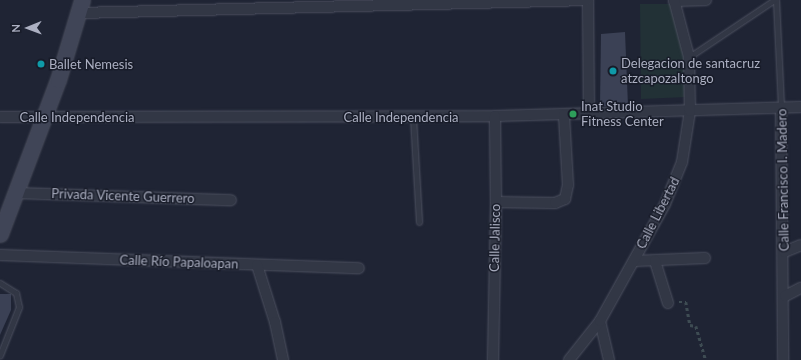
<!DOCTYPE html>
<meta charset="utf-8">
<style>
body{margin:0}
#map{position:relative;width:801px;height:360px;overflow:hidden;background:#1f2434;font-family:Lato,sans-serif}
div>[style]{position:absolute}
.green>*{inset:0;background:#223136}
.building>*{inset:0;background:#3b4155}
.path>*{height:2.5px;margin-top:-1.25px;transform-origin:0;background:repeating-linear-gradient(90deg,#3e4c53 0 3px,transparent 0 6px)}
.roads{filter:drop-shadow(0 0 1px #4d5160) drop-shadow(0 0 1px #4d5160)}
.service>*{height:5px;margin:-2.5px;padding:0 2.5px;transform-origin:2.5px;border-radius:2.5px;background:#323745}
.minor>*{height:10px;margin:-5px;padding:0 5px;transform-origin:5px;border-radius:5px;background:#323745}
.secondary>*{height:15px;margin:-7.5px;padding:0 7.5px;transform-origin:7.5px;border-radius:7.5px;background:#404557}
.dots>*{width:11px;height:11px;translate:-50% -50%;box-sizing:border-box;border:2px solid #181c29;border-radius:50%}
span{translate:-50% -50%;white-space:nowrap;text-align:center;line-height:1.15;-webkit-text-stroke:3px #181c29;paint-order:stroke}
.poi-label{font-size:13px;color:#acb0c2}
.left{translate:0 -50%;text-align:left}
.street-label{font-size:13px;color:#acb0c2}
.north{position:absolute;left:8px;top:8px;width:40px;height:40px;-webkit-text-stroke:3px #181c29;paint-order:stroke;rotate:269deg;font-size:11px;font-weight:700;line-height:16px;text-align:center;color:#acb0c2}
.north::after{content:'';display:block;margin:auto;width:14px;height:18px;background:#acb0c2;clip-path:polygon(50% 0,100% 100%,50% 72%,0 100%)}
</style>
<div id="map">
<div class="green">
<div style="clip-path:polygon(640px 4px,673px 4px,686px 47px,687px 97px,641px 99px)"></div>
</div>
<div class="building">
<div style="clip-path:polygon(625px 32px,628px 106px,600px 106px,601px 34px)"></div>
<div style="clip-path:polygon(0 294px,11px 294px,11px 310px,0 335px)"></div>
</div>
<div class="path">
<div style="left:679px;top:302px;width:7px"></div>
<div style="left:686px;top:302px;width:23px;rotate:80deg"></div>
<div style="left:690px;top:325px;width:6px;rotate:9deg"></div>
<div style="left:696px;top:326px;width:35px;rotate:74deg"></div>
</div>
<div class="roads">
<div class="service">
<div style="left:776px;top:0;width:108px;rotate:87.3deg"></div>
<div style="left:689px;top:57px;width:102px;rotate:-33.8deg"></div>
<div style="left:413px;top:117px;width:105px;rotate:86.7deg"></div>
<div style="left:0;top:283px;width:19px;rotate:32deg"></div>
<div style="left:16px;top:293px;width:14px;rotate:78deg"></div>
<div style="left:19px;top:307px;width:52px;rotate:111.6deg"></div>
</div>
<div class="minor">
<div style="left:588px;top:0;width:115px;rotate:89.5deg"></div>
<div style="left:674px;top:1px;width:32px;rotate:-2deg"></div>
<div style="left:79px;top:13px;width:509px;rotate:-1.46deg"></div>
<div style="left:781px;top:108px;width:252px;rotate:89.5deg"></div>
<div style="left:0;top:117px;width:495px;rotate:-0.1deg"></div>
<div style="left:495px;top:116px;width:306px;rotate:-1.7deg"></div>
<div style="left:16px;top:193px;width:215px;rotate:1.9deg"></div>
<div style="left:496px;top:202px;width:59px;rotate:1deg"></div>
<div style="left:555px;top:203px;width:11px;rotate:-22deg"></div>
<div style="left:565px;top:199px;width:14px;rotate:-78deg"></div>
<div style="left:568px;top:185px;width:70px;rotate:-93.3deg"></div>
<div style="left:784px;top:252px;width:18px;rotate:-22deg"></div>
<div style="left:0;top:255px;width:359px;rotate:2.1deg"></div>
<div style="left:634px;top:261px;width:71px;rotate:-2.4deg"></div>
<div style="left:655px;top:261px;width:44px;rotate:72.8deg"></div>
<div style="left:257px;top:265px;width:60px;rotate:72.5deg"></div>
<div style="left:275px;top:322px;width:39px;rotate:78deg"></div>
<div style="left:785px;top:296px;width:18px;rotate:-27deg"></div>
<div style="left:600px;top:321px;width:40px;rotate:77deg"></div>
<div style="left:493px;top:360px;width:158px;rotate:-88.9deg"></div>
<div style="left:496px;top:202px;width:86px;rotate:-90.7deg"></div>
<div style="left:569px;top:360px;width:50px;rotate:-51.5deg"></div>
<div style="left:600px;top:321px;width:134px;rotate:-60.9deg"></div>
<div style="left:665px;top:204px;width:45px;rotate:-68deg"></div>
<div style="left:682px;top:162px;width:52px;rotate:-81.1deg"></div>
<div style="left:690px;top:111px;width:54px;rotate:-91.1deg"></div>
<div style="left:689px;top:57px;width:59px;rotate:-104.7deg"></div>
</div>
<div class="secondary">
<div style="left:0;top:234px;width:165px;rotate:-69.4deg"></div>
<div style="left:58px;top:80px;width:84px;rotate:-73.3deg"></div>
</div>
</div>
<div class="dots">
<div style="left:41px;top:64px;background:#0f9aa8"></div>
<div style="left:613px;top:71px;background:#0f9aa8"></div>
<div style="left:573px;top:114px;background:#2e9e5b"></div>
</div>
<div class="poi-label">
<span class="left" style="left:49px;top:64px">Ballet Nemesis</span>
<span class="left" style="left:621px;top:71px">Delegacion de santacruz<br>atzcapozaltongo</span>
<span class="left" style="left:581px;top:114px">Inat Studio<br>Fitness Center</span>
</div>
<div class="street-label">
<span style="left:77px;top:117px">Calle Independencia</span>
<span style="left:401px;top:117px">Calle Independencia</span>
<span style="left:783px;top:180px;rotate:-91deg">Calle Francisco I. Madero</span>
<span style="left:123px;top:196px;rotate:2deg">Privada Vicente Guerrero</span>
<span style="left:658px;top:213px;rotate:-63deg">Calle Libertad</span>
<span style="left:495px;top:238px;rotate:-89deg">Calle Jalisco</span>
<span style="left:179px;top:262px;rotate:2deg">Calle Río Papaloapan</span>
</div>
<div class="north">N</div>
</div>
